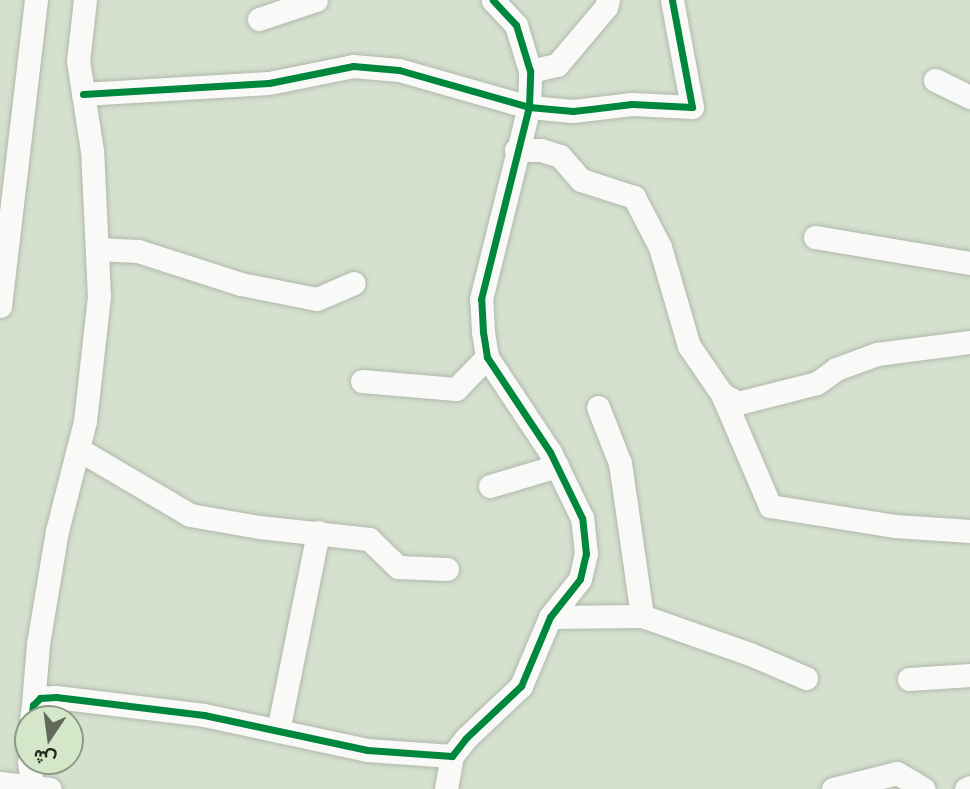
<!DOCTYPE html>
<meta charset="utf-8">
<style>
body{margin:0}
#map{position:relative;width:970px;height:789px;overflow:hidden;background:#d5e0cf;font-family:"PT Sans",Vazirmatn,sans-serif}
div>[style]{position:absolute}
.roads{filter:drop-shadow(0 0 2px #b0b8ab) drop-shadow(0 0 2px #b0b8ab)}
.minor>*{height:23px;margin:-11.5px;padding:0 11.5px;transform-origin:11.5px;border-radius:11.5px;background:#f9faf8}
.cycleway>*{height:7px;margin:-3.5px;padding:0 3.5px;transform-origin:3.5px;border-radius:3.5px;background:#00873e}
span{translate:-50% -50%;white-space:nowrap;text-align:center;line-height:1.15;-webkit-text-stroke:7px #d4e7c8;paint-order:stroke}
.north{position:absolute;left:14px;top:705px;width:70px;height:70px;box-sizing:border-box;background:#d4e7c8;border:2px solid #8d9b84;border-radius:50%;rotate:193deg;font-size:19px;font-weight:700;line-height:28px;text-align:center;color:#22291d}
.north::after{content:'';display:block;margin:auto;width:24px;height:32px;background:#61695b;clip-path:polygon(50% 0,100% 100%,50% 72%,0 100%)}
</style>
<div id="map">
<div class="roads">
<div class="minor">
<div style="left:259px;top:19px;width:60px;rotate:-18.4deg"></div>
<div style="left:530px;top:71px;width:28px;rotate:-13deg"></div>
<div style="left:557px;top:65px;width:76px;rotate:-49.8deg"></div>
<div style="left:606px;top:7px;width:7px;rotate:-74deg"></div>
<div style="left:935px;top:80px;width:39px;rotate:26deg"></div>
<div style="left:83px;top:94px;width:186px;rotate:-3.4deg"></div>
<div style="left:269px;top:83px;width:86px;rotate:-11.4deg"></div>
<div style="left:353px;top:66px;width:46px;rotate:5deg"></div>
<div style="left:399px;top:70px;width:135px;rotate:15.9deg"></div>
<div style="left:529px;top:107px;width:44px;rotate:5.2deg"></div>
<div style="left:573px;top:111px;width:59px;rotate:-6.8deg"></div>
<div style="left:632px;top:104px;width:60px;rotate:2.9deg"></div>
<div style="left:692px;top:107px;width:109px;rotate:-100.6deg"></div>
<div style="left:516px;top:150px;width:25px"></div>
<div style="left:541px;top:150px;width:20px;rotate:18deg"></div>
<div style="left:560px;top:156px;width:32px;rotate:49deg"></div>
<div style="left:581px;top:180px;width:56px;rotate:17.8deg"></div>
<div style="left:634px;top:197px;width:56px;rotate:62.5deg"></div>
<div style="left:660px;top:247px;width:103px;rotate:73.7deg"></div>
<div style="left:689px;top:346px;width:58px;rotate:55.5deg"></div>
<div style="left:722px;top:394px;width:18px;rotate:29deg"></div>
<div style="left:738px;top:403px;width:81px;rotate:-14.2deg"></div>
<div style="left:817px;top:383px;width:24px;rotate:-36deg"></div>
<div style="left:836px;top:369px;width:44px;rotate:-20.1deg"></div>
<div style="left:877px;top:354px;width:94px;rotate:-7.4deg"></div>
<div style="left:815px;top:237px;width:157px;rotate:9.5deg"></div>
<div style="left:97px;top:249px;width:41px;rotate:2.8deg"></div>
<div style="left:138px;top:251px;width:108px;rotate:17.8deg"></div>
<div style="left:241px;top:284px;width:77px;rotate:11.2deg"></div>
<div style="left:317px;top:299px;width:40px;rotate:-23.4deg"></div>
<div style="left:0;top:306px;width:308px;rotate:-83.3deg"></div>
<div style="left:362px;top:381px;width:94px;rotate:4.9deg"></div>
<div style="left:456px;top:389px;width:45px;rotate:-45.9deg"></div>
<div style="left:722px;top:394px;width:122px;rotate:66.8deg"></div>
<div style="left:770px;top:506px;width:127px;rotate:9.1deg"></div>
<div style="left:895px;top:526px;width:75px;rotate:3.8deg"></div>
<div style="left:598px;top:407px;width:60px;rotate:68.6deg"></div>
<div style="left:620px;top:463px;width:155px;rotate:81.8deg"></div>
<div style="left:78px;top:449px;width:130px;rotate:30.5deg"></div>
<div style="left:190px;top:515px;width:70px;rotate:9.9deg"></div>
<div style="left:259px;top:527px;width:111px;rotate:6.2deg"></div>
<div style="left:369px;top:539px;width:40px;rotate:44deg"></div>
<div style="left:398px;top:567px;width:49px;rotate:2.3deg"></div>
<div style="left:490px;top:486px;width:70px;rotate:-16.6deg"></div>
<div style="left:550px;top:617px;width:92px;rotate:-0.6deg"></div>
<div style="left:642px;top:616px;width:114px;rotate:19.4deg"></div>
<div style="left:750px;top:654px;width:61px;rotate:23.2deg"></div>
<div style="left:909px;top:679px;width:61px;rotate:-3.8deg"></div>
<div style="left:33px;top:705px;width:61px;rotate:-85.3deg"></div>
<div style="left:38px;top:644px;width:115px;rotate:-80.5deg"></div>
<div style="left:57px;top:531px;width:114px;rotate:-75.7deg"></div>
<div style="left:85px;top:421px;width:125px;rotate:-83.6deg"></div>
<div style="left:99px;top:297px;width:146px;rotate:-92.7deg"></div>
<div style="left:92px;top:151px;width:91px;rotate:-98.8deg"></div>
<div style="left:78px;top:61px;width:61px;rotate:-83.5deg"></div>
<div style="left:31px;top:719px;width:14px;rotate:-82deg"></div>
<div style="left:33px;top:705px;width:10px;rotate:-45deg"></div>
<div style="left:40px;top:698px;width:16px;rotate:-4deg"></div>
<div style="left:56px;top:697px;width:149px;rotate:6.9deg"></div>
<div style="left:204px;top:715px;width:167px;rotate:12.1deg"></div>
<div style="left:367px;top:750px;width:85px;rotate:4deg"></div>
<div style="left:452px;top:756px;width:23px;rotate:-52deg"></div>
<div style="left:466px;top:738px;width:76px;rotate:-43.4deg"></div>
<div style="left:521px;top:686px;width:75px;rotate:-67.2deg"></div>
<div style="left:550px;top:617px;width:48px;rotate:-51.7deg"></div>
<div style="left:580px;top:579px;width:26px;rotate:-77deg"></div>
<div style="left:586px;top:554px;width:36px;rotate:-96deg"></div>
<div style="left:582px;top:518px;width:73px;rotate:-115.9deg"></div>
<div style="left:550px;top:452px;width:114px;rotate:-123.6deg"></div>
<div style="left:487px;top:357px;width:25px;rotate:-99deg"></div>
<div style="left:483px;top:332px;width:33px;rotate:-93deg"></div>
<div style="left:481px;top:299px;width:198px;rotate:-76deg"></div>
<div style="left:529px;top:107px;width:36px;rotate:-88deg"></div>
<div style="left:530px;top:71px;width:48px;rotate:-106.9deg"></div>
<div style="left:516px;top:25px;width:34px;rotate:-133deg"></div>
<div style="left:278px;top:731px;width:203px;rotate:-78.6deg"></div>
<div style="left:28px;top:738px;width:8px;rotate:90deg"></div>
<div style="left:29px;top:761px;width:25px;rotate:83deg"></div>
<div style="left:0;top:783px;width:50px;rotate:6.8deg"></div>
<div style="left:446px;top:789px;width:34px;rotate:-80deg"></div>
<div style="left:833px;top:789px;width:66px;rotate:-14deg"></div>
<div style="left:897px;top:773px;width:31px;rotate:31deg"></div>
<div style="left:966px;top:789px;width:4px;rotate:-27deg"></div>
</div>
</div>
<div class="cycleway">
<div style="left:83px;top:94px;width:186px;rotate:-3.4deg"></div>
<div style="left:269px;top:83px;width:86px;rotate:-11.4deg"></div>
<div style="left:353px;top:66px;width:46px;rotate:5deg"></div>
<div style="left:399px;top:70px;width:135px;rotate:15.9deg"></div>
<div style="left:529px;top:107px;width:44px;rotate:5.2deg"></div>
<div style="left:573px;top:111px;width:59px;rotate:-6.8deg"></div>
<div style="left:632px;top:104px;width:60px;rotate:2.9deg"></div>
<div style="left:692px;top:107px;width:109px;rotate:-100.6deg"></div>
<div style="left:31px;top:719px;width:14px;rotate:-82deg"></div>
<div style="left:33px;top:705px;width:10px;rotate:-45deg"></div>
<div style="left:40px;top:698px;width:16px;rotate:-4deg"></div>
<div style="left:56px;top:697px;width:149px;rotate:6.9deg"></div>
<div style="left:204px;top:715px;width:167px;rotate:12.1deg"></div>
<div style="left:367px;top:750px;width:85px;rotate:4deg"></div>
<div style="left:452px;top:756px;width:23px;rotate:-52deg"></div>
<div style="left:466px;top:738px;width:76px;rotate:-43.4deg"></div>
<div style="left:521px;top:686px;width:75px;rotate:-67.2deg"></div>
<div style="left:550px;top:617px;width:48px;rotate:-51.7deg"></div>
<div style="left:580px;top:579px;width:26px;rotate:-77deg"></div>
<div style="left:586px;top:554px;width:36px;rotate:-96deg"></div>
<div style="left:582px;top:518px;width:73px;rotate:-115.9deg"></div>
<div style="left:550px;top:452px;width:114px;rotate:-123.6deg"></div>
<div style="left:487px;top:357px;width:25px;rotate:-99deg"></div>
<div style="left:483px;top:332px;width:33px;rotate:-93deg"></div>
<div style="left:481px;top:299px;width:198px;rotate:-76deg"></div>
<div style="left:529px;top:107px;width:36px;rotate:-88deg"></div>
<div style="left:530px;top:71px;width:48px;rotate:-106.9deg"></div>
<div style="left:516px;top:25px;width:34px;rotate:-133deg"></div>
</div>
<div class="north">ش</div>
</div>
